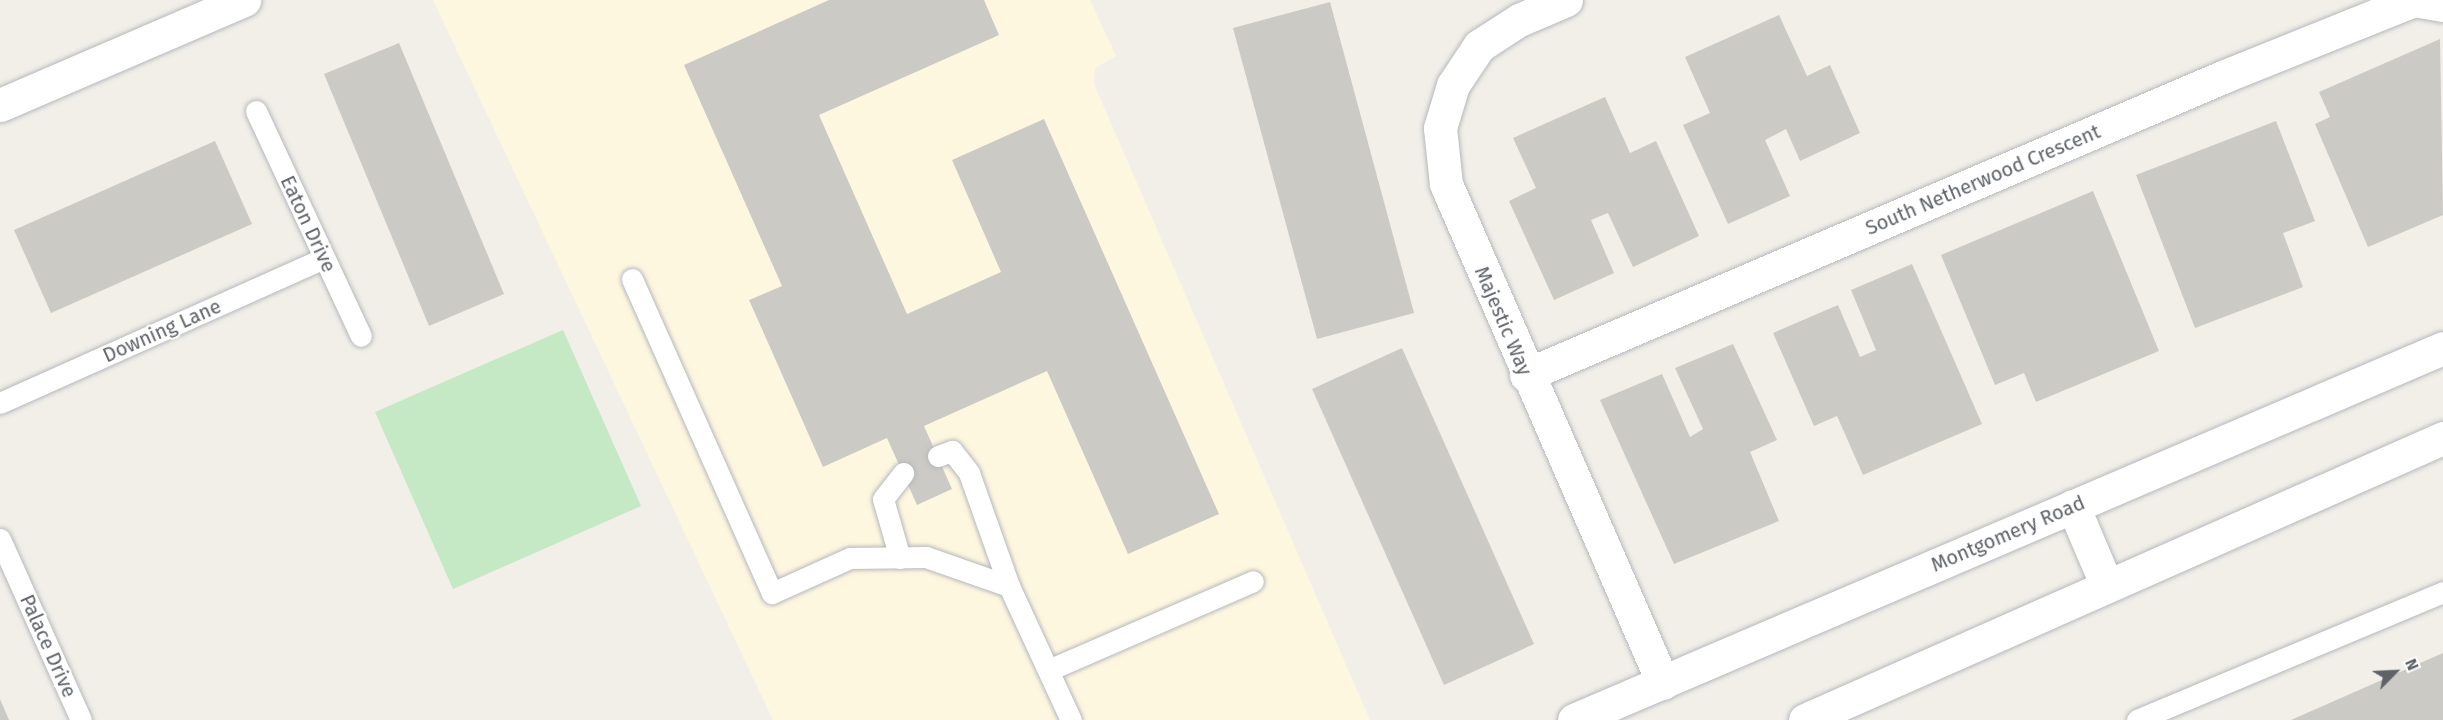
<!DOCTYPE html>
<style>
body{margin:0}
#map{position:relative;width:2443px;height:720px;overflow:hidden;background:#f1efe8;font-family:"Fira Sans",sans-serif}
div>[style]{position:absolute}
.commercial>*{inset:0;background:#fef7e0}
.green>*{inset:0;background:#c5e8c5}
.building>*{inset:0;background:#cccac5}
.roads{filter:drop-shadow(0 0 2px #b5b8bc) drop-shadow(0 0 2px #b5b8bc)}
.lane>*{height:21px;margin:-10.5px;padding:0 10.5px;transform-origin:10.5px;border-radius:10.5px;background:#fff}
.street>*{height:33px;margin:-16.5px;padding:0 16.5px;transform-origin:16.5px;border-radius:16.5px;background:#fff}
.secondary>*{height:33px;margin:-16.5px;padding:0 16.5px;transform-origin:16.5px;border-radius:16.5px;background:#fff}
span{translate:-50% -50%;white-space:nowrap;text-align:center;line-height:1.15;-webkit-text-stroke:4.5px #fff;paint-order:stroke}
.street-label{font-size:20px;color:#5f6368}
.north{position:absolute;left:2365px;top:642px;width:60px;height:60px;-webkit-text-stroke:4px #fff;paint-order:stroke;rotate:66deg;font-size:16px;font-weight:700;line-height:24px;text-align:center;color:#5f6368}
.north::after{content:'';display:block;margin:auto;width:21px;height:27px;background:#5f6368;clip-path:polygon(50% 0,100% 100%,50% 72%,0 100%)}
</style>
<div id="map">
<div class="commercial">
<div style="clip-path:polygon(433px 0,1090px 0,1116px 56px,1095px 68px,1094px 84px,1370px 720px,773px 720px)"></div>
</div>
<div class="green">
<div style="clip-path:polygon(563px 330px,641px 506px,453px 589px,375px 412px)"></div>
</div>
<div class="building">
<div style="clip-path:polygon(829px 0,984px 0,999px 35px,819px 115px,907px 314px,1001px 272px,952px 160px,1044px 119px,1219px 514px,1128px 554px,1047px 371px,924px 426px,952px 489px,917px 505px,887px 438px,823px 467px,749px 300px,782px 286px,684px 65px)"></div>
<div style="clip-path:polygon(1330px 2px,1414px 313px,1317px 339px,1233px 28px)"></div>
<div style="clip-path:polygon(1779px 15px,1807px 76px,1830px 65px,1860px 133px,1800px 161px,1786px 129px,1765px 140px,1790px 196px,1728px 224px,1683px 125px,1710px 113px,1685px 57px)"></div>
<div style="clip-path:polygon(2440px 39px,2443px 215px,2368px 247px,2315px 124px,2330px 117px,2319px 92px)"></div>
<div style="clip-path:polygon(399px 43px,504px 294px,429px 326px,324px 74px)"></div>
<div style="clip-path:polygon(1605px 97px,1630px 153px,1656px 141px,1699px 236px,1633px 267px,1608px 213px,1591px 220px,1614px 273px,1554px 300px,1509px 201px,1536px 188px,1513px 138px)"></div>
<div style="clip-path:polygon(2276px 121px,2315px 221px,2283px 233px,2303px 287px,2195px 328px,2136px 175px)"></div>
<div style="clip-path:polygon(215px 141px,252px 224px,51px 313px,14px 230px)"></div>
<div style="clip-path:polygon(2093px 191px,2159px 351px,2036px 402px,2024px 373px,1995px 385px,1941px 255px)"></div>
<div style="clip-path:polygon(1912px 264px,1982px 424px,1863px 475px,1837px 416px,1814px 426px,1773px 333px,1838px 305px,1860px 357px,1876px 350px,1851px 290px)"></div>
<div style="clip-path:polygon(1733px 344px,1777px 440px,1750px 452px,1779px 521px,1674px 564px,1600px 400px,1662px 374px,1690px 437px,1703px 429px,1675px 368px)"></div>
<div style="clip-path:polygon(1402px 348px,1534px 644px,1444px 685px,1312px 389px)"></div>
<div style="clip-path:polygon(2443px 653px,2443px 720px,2291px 720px)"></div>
<div style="clip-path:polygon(0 699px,9px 720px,0 720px)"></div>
</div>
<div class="roads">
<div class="lane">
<div style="left:256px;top:111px;width:248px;rotate:65deg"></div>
<div style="left:632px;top:279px;width:344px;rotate:66deg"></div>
<div style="left:772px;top:593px;width:85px;rotate:-24.2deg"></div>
<div style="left:850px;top:558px;width:76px;rotate:-0.8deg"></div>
<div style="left:926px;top:557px;width:88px;rotate:19.3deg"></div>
<div style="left:1009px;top:586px;width:148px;rotate:65.2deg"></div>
<div style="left:0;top:403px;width:355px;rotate:-24.1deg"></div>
<div style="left:938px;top:456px;width:15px;rotate:-20deg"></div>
<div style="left:952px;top:451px;width:28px;rotate:52deg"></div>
<div style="left:969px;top:473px;width:120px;rotate:70.5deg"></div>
<div style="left:0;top:539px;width:198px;rotate:65.9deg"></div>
<div style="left:900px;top:558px;width:61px;rotate:-106.1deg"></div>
<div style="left:883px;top:499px;width:33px;rotate:-52deg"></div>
<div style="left:1051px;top:669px;width:220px;rotate:-23.5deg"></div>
<div style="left:2137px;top:720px;width:332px;rotate:-22.7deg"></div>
</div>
<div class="street">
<div style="left:1566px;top:0;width:51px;rotate:156.9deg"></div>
<div style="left:1519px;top:20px;width:48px;rotate:147deg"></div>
<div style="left:1479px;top:46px;width:47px;rotate:123.7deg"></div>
<div style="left:1453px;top:85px;width:45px;rotate:106.8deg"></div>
<div style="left:1440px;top:128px;width:56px;rotate:83.9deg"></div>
<div style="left:1446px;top:184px;width:544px;rotate:66.5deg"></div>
<div style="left:1526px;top:375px;width:760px;rotate:-23.16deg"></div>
<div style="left:2225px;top:76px;width:204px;rotate:-21.9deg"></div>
<div style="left:2414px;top:0;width:29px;rotate:10deg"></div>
</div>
<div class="secondary">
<div style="left:0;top:105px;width:266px;rotate:-23.3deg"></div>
<div style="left:2073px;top:506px;width:87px;rotate:67deg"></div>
<div style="left:1574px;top:720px;width:945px;rotate:-23.17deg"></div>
<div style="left:1805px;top:720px;width:698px;rotate:-23.85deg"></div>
</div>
</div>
<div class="street-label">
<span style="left:1983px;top:180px;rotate:-23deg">South Netherwood Crescent</span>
<span style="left:308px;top:224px;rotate:65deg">Eaton Drive</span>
<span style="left:1503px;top:321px;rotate:67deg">Majestic Way</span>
<span style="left:162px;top:331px;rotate:-24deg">Downing Lane</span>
<span style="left:2008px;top:534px;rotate:-23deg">Montgomery Road</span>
<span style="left:48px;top:646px;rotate:66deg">Palace Drive</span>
</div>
<div class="north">N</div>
</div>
